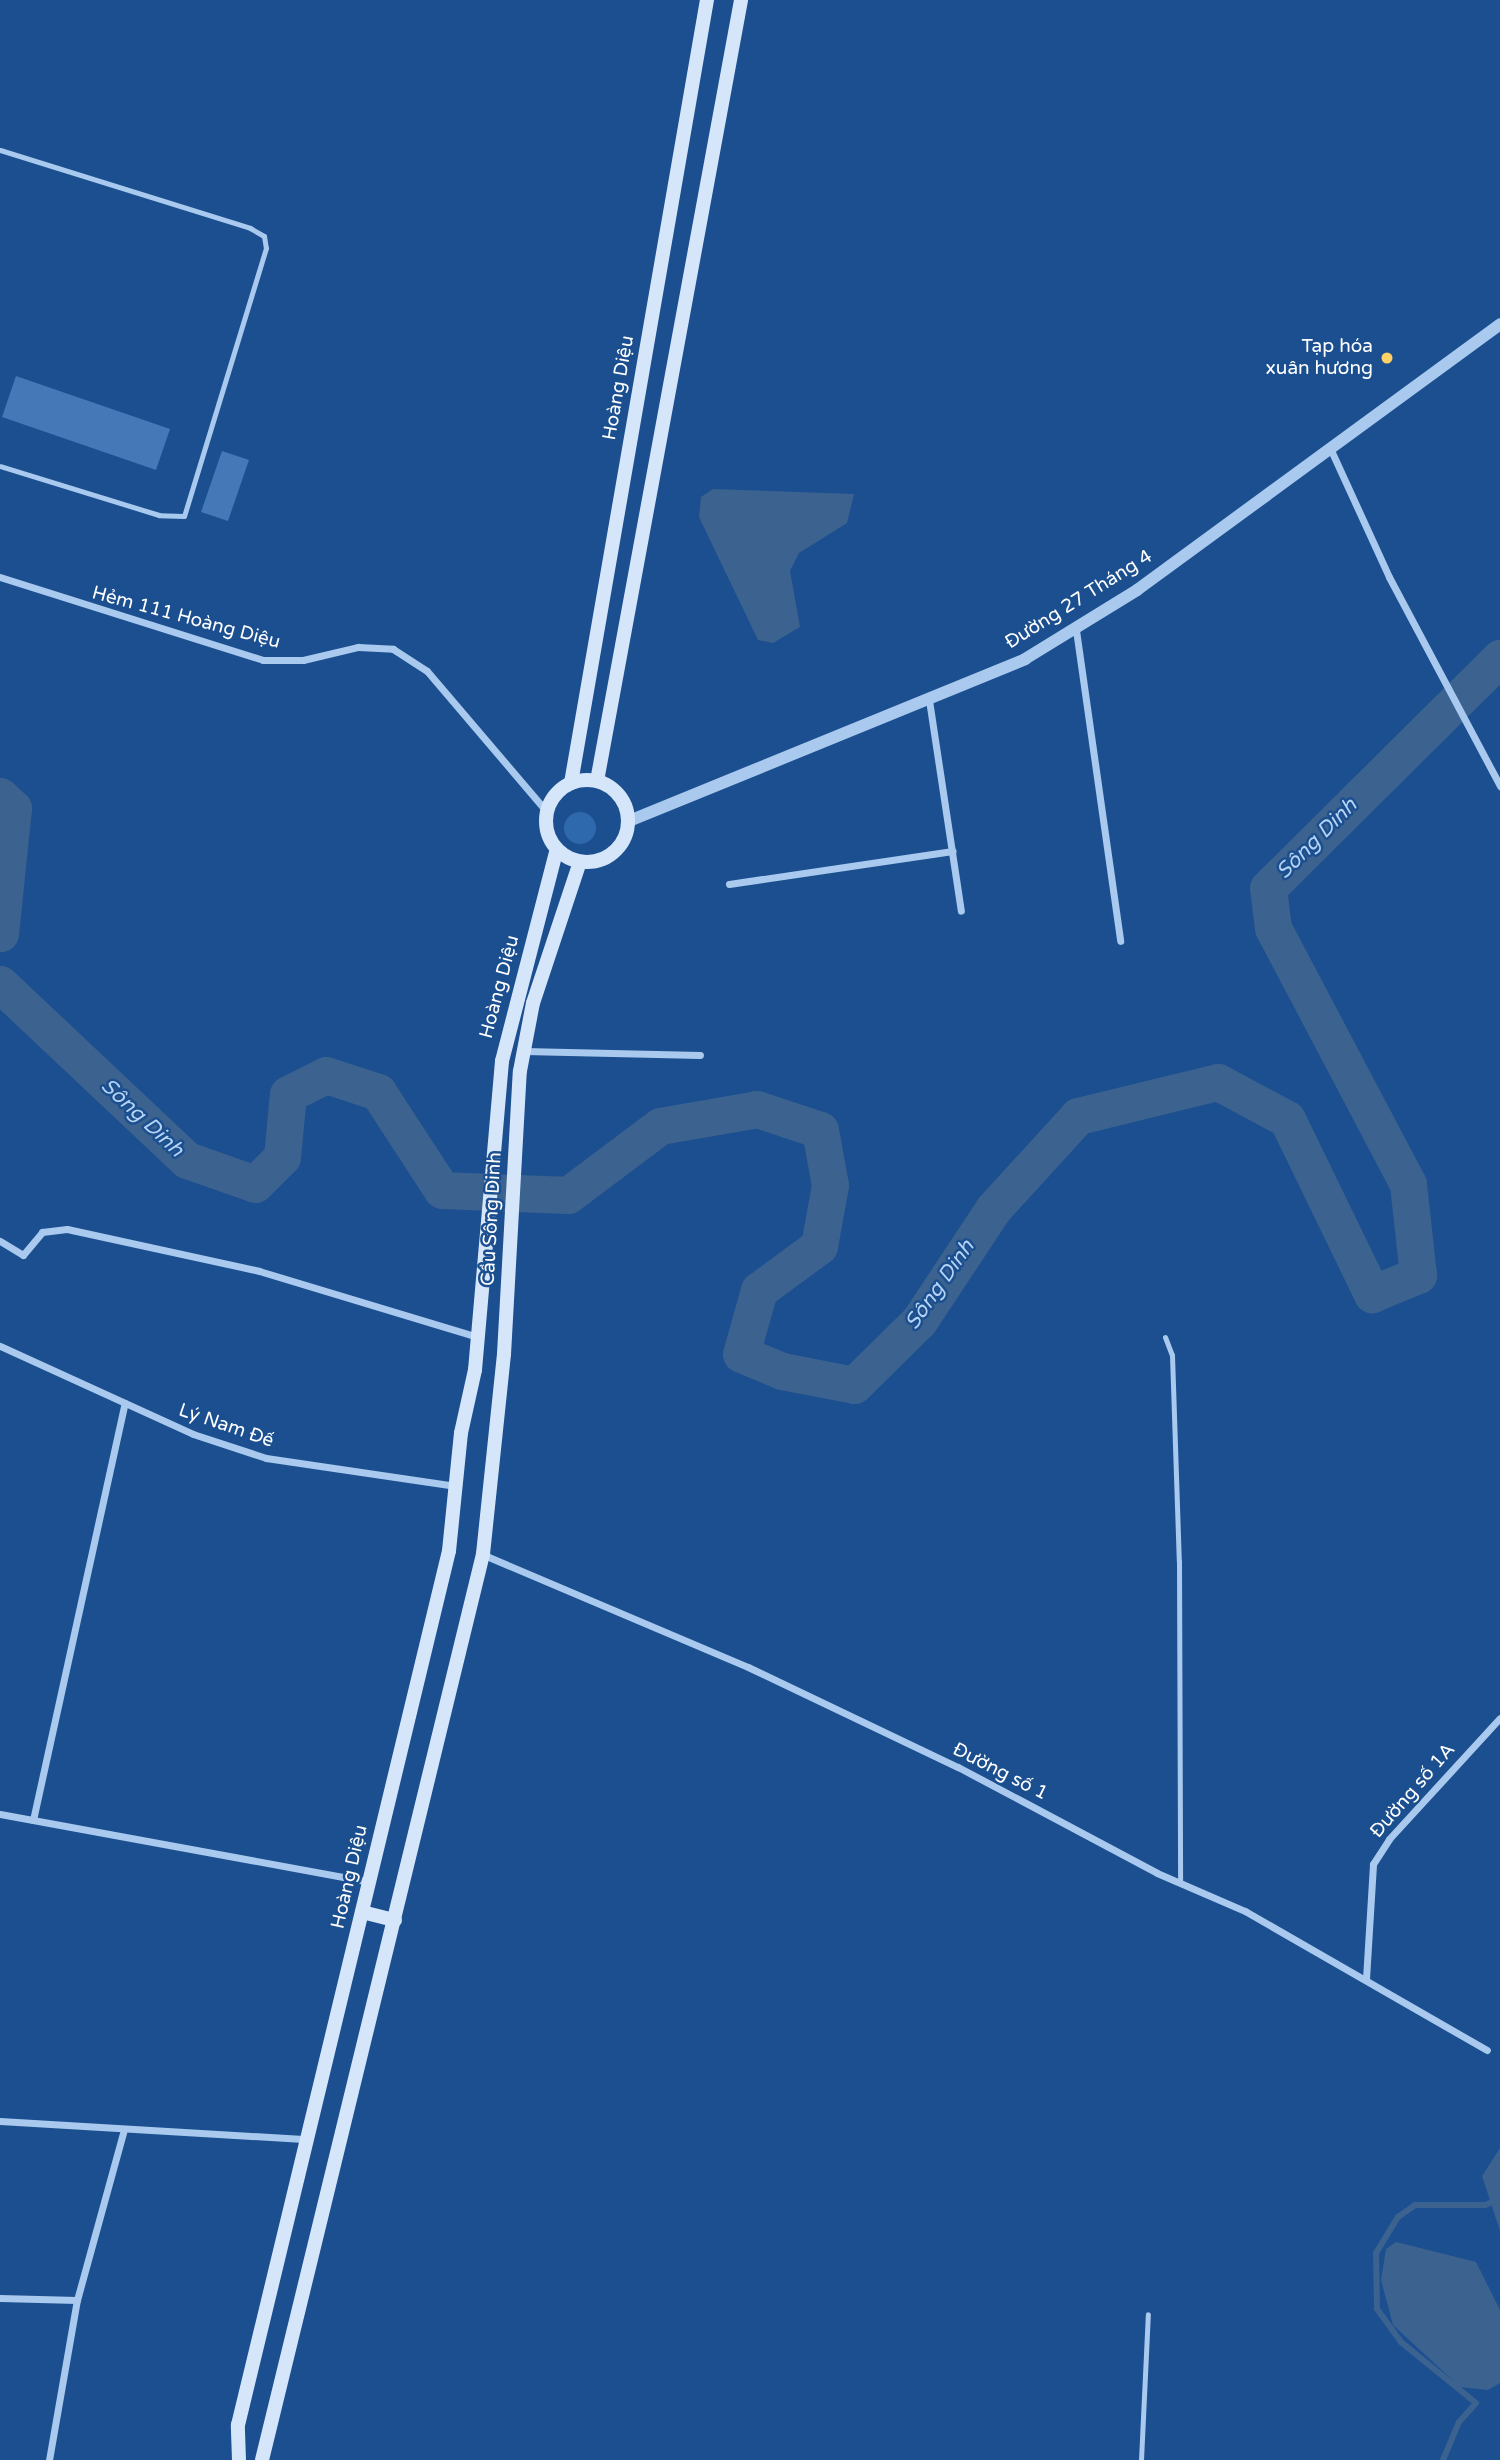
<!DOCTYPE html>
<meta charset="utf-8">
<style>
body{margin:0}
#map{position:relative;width:1500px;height:2460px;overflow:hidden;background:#1b4f8f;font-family:"Varela Round",sans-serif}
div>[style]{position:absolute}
.green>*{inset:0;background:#2e69ad}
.round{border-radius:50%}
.water>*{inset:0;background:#3c6290}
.stream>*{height:6px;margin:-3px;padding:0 3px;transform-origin:3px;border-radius:3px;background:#3c6290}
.river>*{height:37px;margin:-18.5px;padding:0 18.5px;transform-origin:18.5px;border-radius:18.5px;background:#3c6290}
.building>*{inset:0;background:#4478b7}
.service>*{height:5px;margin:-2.5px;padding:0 2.5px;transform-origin:2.5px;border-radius:2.5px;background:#a9c9ee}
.minor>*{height:7px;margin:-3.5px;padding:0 3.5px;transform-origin:3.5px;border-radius:3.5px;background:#a9c9ee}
.tertiary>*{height:12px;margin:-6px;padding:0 6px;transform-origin:6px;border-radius:6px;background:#a9c9ee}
.secondary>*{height:14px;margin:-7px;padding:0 7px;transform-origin:7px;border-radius:7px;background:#d6e6fa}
.secondary>.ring{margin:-7px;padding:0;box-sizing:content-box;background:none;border:14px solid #d6e6fa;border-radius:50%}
.dots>*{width:19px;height:19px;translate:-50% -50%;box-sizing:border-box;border:4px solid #1b4f8f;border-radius:50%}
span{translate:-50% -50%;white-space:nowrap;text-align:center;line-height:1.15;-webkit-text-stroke:5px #1b4f8f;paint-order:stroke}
.poi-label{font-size:19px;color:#fff}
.right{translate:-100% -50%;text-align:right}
.street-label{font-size:19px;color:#fff}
.water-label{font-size:21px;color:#b5d3f5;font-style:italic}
</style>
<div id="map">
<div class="green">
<div class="round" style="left:564px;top:812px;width:32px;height:32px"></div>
</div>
<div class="water">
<div style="clip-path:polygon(713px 489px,854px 494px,847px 523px,799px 553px,790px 571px,800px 627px,773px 643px,758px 640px,699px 517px,701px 497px)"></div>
<div style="clip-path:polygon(1500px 2148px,1500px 2231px,1482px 2176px)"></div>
<div style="clip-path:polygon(1396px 2242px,1476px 2262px,1500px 2310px,1500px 2383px,1488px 2390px,1460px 2387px,1393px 2325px,1381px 2280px,1386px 2249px)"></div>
</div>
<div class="stream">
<div style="left:1443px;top:2460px;width:41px;rotate:-67.2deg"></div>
<div style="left:1459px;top:2422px;width:25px;rotate:-48deg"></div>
<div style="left:1476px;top:2403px;width:97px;rotate:-140.9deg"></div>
<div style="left:1401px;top:2342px;width:41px;rotate:-126deg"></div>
<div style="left:1377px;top:2309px;width:56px;rotate:-91deg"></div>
<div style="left:1376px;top:2253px;width:42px;rotate:-58.6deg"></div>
<div style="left:1398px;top:2217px;width:21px;rotate:-35deg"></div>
<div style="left:1415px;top:2205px;width:70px"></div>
<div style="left:1485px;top:2205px;width:16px;rotate:-22deg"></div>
</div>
<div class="river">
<div style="left:0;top:796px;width:18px;rotate:43deg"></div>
<div style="left:13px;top:808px;width:126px;rotate:95.9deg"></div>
<div style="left:0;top:984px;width:257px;rotate:43.3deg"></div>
<div style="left:187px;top:1160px;width:72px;rotate:19.4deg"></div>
<div style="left:255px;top:1184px;width:38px;rotate:-45deg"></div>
<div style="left:282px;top:1157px;width:63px;rotate:-84.6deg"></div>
<div style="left:288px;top:1094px;width:42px;rotate:-26.6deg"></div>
<div style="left:326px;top:1075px;width:55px;rotate:18.1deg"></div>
<div style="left:378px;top:1092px;width:117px;rotate:56.9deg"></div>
<div style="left:442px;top:1190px;width:126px;rotate:2.3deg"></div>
<div style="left:568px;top:1195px;width:115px;rotate:-36.9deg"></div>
<div style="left:660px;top:1126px;width:98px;rotate:-9.9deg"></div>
<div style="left:757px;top:1109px;width:66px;rotate:18.4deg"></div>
<div style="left:820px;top:1130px;width:56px;rotate:79.7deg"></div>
<div style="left:830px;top:1185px;width:62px;rotate:100.2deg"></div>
<div style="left:819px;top:1246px;width:74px;rotate:143.7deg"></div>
<div style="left:759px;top:1290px;width:66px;rotate:105.7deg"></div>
<div style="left:741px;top:1354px;width:44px;rotate:22.5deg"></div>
<div style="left:782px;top:1371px;width:73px;rotate:11deg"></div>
<div style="left:854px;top:1385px;width:91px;rotate:-44.6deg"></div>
<div style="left:919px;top:1321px;width:134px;rotate:-56.5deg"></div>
<div style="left:993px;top:1209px;width:126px;rotate:-47.6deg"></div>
<div style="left:1078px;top:1116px;width:144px;rotate:-13.7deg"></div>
<div style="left:1218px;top:1082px;width:78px;rotate:28.2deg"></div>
<div style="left:1287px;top:1119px;width:195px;rotate:64.1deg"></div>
<div style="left:1372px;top:1294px;width:50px;rotate:-22.4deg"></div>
<div style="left:1418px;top:1275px;width:92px;rotate:-96.3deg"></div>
<div style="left:1408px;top:1184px;width:289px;rotate:-117.8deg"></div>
<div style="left:1273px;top:928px;width:40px;rotate:-97.1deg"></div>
<div style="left:1268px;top:888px;width:327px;rotate:-44.8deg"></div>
</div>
<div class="building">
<div style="clip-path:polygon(16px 376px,170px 429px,156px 470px,2px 417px)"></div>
<div style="clip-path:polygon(222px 451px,249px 460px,228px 521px,201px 512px)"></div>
</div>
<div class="service">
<div style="left:0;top:150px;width:262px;rotate:17.3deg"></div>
<div style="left:250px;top:228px;width:16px;rotate:30deg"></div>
<div style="left:264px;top:236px;width:12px;rotate:81deg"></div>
<div style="left:266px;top:248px;width:280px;rotate:107deg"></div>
<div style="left:184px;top:516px;width:25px;rotate:-178deg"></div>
<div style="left:159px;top:515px;width:166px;rotate:-162.9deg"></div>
<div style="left:1165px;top:1337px;width:19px;rotate:69deg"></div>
<div style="left:1172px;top:1355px;width:206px;rotate:88.1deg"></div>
<div style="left:1179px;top:1561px;width:322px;rotate:89.8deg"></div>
<div style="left:1141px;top:2460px;width:146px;rotate:-87.3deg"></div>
</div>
<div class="minor">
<div style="left:1330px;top:448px;width:142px;rotate:65.4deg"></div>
<div style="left:1389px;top:577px;width:237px;rotate:62deg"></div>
<div style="left:0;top:577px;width:276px;rotate:17.5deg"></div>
<div style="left:263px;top:660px;width:40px"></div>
<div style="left:303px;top:660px;width:57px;rotate:-13.3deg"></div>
<div style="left:358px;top:647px;width:35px;rotate:3deg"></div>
<div style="left:393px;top:649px;width:40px;rotate:32.9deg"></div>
<div style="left:427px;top:671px;width:185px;rotate:49.6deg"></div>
<div style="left:1076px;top:630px;width:314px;rotate:81.9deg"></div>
<div style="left:929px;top:700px;width:213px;rotate:81.4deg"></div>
<div style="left:729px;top:884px;width:226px;rotate:-8.4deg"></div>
<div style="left:524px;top:1051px;width:176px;rotate:1.3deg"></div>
<div style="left:0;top:1241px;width:27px;rotate:31deg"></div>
<div style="left:23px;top:1255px;width:30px;rotate:-50deg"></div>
<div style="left:42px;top:1232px;width:25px;rotate:-7deg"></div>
<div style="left:67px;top:1229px;width:197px;rotate:12.3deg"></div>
<div style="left:259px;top:1271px;width:229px;rotate:16.8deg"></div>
<div style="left:0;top:1346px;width:212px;rotate:24.5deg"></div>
<div style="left:193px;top:1434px;width:77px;rotate:18.2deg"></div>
<div style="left:266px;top:1458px;width:192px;rotate:8.4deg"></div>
<div style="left:484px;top:1555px;width:287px;rotate:23deg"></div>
<div style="left:748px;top:1667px;width:233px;rotate:25.5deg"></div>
<div style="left:958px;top:1767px;width:225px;rotate:28deg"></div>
<div style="left:1157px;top:1873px;width:96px;rotate:23.4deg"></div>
<div style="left:1245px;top:1911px;width:279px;rotate:29.9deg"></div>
<div style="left:0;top:1814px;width:375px;rotate:10.4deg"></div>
<div style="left:33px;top:1820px;width:427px;rotate:-77.6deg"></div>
<div style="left:1366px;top:1979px;width:115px;rotate:-86.5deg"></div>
<div style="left:1373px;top:1864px;width:30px;rotate:-57deg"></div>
<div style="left:1389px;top:1839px;width:164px;rotate:-47.5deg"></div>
<div style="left:0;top:2121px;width:308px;rotate:3.4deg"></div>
<div style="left:0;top:2298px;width:77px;rotate:1.5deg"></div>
<div style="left:49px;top:2460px;width:162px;rotate:-80.1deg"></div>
<div style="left:77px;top:2300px;width:177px;rotate:-74.6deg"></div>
</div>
<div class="tertiary">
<div style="left:629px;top:821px;width:428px;rotate:-22.2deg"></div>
<div style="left:1025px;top:659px;width:132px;rotate:-31.6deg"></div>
<div style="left:1137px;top:590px;width:450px;rotate:-36.2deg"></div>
</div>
<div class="secondary">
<div class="ring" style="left:546px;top:780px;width:68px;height:68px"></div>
<div style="left:597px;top:781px;width:794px;rotate:-79.55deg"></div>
<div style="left:571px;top:783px;width:795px;rotate:-80.15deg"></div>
<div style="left:362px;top:1912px;width:34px;rotate:14deg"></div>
<div style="left:239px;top:2460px;width:35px;rotate:-92deg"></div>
<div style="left:238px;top:2425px;width:899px;rotate:-76.43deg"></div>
<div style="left:449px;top:1551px;width:119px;rotate:-84.2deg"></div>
<div style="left:461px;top:1433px;width:65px;rotate:-77.5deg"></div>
<div style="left:475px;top:1370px;width:310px;rotate:-85deg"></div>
<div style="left:502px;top:1061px;width:219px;rotate:-75.5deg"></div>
<div style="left:262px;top:2460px;width:933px;rotate:-76.29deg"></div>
<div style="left:483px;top:1554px;width:201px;rotate:-84deg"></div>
<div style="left:504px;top:1354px;width:283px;rotate:-86.8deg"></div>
<div style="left:520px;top:1071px;width:69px;rotate:-79.2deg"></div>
<div style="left:533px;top:1003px;width:149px;rotate:-71.6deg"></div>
</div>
<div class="dots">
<div style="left:1387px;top:358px;background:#ffd166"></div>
</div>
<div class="poi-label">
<span class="right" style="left:1373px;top:358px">Tạp hóa<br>xuân hương</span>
</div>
<div class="street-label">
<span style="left:619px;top:388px;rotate:-80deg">Hoàng Diệu</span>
<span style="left:1079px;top:600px;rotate:-32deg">Đường 27 Tháng 4</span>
<span style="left:186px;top:618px;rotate:15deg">Hẻm 111 Hoàng Diệu</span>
<span style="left:500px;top:987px;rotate:-75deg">Hoàng Diệu</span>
<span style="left:492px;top:1219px;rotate:-87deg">Cầu Sông Dinh</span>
<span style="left:226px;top:1426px;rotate:19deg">Lý Nam Đế</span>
<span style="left:1000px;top:1772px;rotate:27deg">Đường số 1</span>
<span style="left:1413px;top:1791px;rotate:-49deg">Đường số 1A</span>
<span style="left:350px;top:1877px;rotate:-77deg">Hoàng Diệu</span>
</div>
<div class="water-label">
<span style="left:1317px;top:839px;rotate:-45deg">Sông Dinh</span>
<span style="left:142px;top:1118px;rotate:43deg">Sông Dinh</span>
<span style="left:940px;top:1285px;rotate:-55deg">Sông Dinh</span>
</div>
</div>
